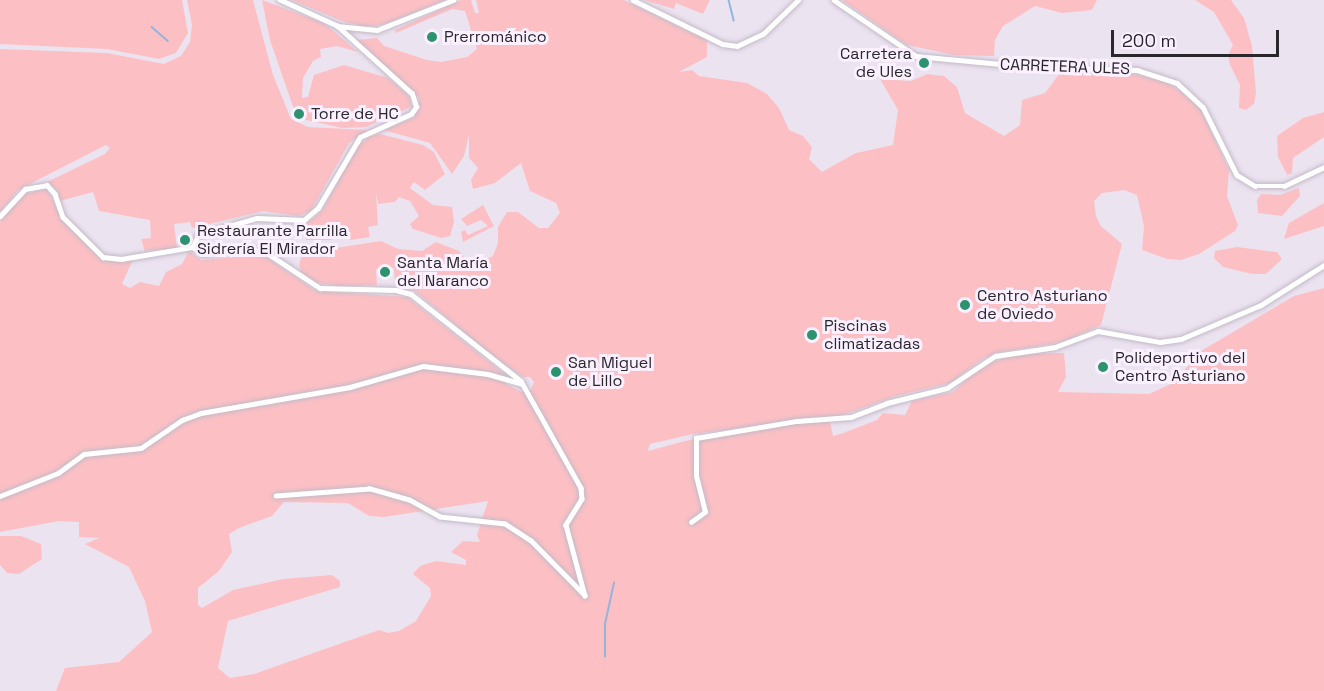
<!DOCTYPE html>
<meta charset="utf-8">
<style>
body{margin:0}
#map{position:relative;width:1324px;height:691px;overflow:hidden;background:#ece3f1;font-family:"Space Grotesk",sans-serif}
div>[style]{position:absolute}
.green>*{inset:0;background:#fcc0c4}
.stream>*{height:1.5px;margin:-0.75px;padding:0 0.75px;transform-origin:0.75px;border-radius:0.75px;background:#94b4de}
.roads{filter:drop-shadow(0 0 2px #c4bac8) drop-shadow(0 0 2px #c4bac8)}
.minor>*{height:4.5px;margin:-2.25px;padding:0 2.25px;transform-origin:2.25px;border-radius:2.25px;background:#fff}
.dots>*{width:16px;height:16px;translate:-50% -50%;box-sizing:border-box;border:3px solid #faf0ff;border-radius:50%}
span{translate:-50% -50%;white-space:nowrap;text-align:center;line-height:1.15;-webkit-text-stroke:6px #faf0ff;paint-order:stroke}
.poi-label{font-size:16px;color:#2a272c}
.left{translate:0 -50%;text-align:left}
.right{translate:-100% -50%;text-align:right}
.street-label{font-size:16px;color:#2a272c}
.scale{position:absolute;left:1111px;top:30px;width:168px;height:27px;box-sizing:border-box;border:3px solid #2a272c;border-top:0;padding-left:8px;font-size:18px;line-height:21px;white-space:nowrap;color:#2a272c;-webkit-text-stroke:4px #faf0ff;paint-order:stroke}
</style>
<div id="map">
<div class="green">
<div style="clip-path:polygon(0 0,182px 0,188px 33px,176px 53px,159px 59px,107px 49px,0 44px)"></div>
<div style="clip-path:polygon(187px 0,253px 0,273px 75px,291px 119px,308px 127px,367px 130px,349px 143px,311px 211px,298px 216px,263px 211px,192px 228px,190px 222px,174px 224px,177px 248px,145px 251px,141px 239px,151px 238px,150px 220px,99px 211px,93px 192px,60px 201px,57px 190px,47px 182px,105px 154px,110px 148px,106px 145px,18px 190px,0 212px,0 49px,107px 53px,164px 64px,181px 56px,190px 42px,192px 25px)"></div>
<div style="clip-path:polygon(262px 0,324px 23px,358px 52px,337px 46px,320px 49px,321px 57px,313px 61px,303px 78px,302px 98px,308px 97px,314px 75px,344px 65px,388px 78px,410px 97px,411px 107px,366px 127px,343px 128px,297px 118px,270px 40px)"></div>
<div style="clip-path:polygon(292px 0,445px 0,386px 24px,366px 27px,342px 21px)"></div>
<div style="clip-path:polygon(evenodd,461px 0,471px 0,475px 13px,479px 13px,476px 0,624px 0,636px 6px,707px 40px,707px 57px,679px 72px,692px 70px,699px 76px,747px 83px,767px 94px,779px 108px,789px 130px,803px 136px,812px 147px,809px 159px,822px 172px,856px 153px,893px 145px,898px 110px,880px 79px,911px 81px,927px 74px,944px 76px,957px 87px,965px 113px,1004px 136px,1020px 125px,1022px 100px,1045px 93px,1060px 73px,1129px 73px,1166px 82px,1189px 97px,1201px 110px,1229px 170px,1227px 196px,1238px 225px,1235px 231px,1199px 254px,1181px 260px,1167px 259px,1142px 250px,1144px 226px,1137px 195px,1124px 190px,1102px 193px,1094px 201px,1096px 216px,1101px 226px,1122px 244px,1101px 325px,1062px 342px,1000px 352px,984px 358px,950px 383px,896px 396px,843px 415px,693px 434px,650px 444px,648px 451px,685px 441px,802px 422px,830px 421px,833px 436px,843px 433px,877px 420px,883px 413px,905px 415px,912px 401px,953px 392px,981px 366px,1017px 354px,1064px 353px,1066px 377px,1058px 392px,1149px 394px,1173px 383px,1201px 351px,1294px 296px,1324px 288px,1324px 691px,56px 691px,65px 668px,119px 662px,152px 632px,145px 601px,129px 567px,85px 544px,99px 538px,79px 537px,79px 522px,59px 521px,0 532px,0 221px,23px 194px,47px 189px,61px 217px,95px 253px,114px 260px,133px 259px,122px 284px,130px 288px,140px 282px,159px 286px,166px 272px,182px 264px,189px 251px,201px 260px,263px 255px,316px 291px,407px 297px,507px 376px,506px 384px,522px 392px,531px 390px,534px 382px,530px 377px,523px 377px,495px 358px,415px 291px,395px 285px,394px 268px,376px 269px,377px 285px,340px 286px,313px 282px,301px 272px,299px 264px,303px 253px,381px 241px,398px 249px,422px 251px,436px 242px,459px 251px,468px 262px,471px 258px,484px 260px,493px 256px,498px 243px,498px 227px,507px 212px,518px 212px,539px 228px,548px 228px,560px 213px,556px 203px,530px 191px,521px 163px,495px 183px,473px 189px,471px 180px,478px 168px,469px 158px,469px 135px,464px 156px,452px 174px,430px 143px,383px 130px,413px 118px,419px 108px,419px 98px,356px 40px,377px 38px,384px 46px,427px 60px,441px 62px,467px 57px,477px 49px,465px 11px,452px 9px,396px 33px,395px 30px,461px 0,488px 501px,477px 535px,480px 542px,463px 541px,451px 552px,466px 560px,466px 565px,436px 561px,420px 566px,413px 574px,430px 588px,431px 596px,416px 621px,399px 631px,388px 633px,379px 630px,254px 674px,230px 678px,218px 668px,228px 621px,340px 587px,340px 581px,332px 575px,283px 579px,233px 590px,202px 608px,198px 605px,198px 588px,219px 571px,232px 552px,229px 534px,239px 528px,272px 516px,284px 502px,348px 503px,369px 516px,384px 517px,488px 501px)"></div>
<div style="clip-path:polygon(644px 0,710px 0,703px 14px,676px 3px,674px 9px)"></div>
<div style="clip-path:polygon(842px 0,1097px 0,1092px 10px,1062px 13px,1035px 6px,1003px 26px,995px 40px,994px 56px,954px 55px,907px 45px)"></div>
<div style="clip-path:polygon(1195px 0,1231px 0,1244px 18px,1252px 46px,1256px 93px,1254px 104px,1246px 110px,1239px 108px,1240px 85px,1230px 65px,1228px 55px,1233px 45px,1214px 12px)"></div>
<div style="clip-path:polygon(1324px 112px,1324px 137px,1293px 158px,1292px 173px,1287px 175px,1278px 157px,1277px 136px,1303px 118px)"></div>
<div style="clip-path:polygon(380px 134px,423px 145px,434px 152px,445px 174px,425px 190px,414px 182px,410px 188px,433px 205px,452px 207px,454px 222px,450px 236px,441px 238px,413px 229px,410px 224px,419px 216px,410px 201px,399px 197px,395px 202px,378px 204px,376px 193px,378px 225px,368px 227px,370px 237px,351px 240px,340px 234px,331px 240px,306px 240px,305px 225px,322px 211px,357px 147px,370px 136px)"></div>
<div style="clip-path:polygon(1299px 188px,1300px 196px,1282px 216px,1258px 213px,1257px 200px,1261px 194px,1280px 195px)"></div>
<div style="clip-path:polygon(1324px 203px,1324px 226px,1284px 239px,1289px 223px)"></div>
<div style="clip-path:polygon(483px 205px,494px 226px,463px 242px,461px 232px,465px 230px,468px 235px,488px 226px,481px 220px,467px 226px,461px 219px)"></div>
<div style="clip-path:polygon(1237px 247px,1277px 252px,1282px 259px,1266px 274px,1252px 274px,1223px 267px,1214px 258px,1215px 251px)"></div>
<div style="clip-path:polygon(0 536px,21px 536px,41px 544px,42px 559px,19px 574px,7px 573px,0 565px)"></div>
</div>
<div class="stream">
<div style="left:729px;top:0;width:21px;rotate:76deg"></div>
<div style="left:152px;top:27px;width:21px;rotate:41deg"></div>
<div style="left:605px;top:657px;width:33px;rotate:-90deg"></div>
<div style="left:605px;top:624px;width:42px;rotate:-77.6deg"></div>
</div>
<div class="roads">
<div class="minor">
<div style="left:633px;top:0;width:100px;rotate:26.1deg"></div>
<div style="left:723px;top:44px;width:14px;rotate:8deg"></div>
<div style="left:737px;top:46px;width:29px;rotate:-25deg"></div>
<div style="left:763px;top:34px;width:49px;rotate:-44.2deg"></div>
<div style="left:834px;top:0;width:99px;rotate:34.3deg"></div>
<div style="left:916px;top:56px;width:117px;rotate:5.4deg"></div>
<div style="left:1032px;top:67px;width:105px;rotate:1.6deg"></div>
<div style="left:1137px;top:70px;width:42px;rotate:18deg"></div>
<div style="left:1177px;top:83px;width:35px;rotate:43deg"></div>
<div style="left:1203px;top:107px;width:76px;rotate:63.4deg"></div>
<div style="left:1237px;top:175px;width:21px;rotate:31deg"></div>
<div style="left:1255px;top:186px;width:29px"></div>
<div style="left:1284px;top:186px;width:44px;rotate:-25.4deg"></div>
<div style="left:337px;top:26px;width:40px;rotate:5.7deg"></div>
<div style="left:377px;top:30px;width:82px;rotate:-21.5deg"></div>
<div style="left:0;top:216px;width:37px;rotate:-47deg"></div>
<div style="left:25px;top:189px;width:22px;rotate:-10deg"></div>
<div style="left:47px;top:185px;width:12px;rotate:48deg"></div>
<div style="left:55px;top:194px;width:24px;rotate:71deg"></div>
<div style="left:63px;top:217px;width:57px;rotate:45deg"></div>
<div style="left:103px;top:257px;width:18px;rotate:6deg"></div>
<div style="left:121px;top:259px;width:73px;rotate:-9.5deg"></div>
<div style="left:193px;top:247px;width:11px;rotate:38deg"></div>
<div style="left:202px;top:254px;width:46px;rotate:-6.2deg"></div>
<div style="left:248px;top:249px;width:19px;rotate:12deg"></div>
<div style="left:267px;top:253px;width:64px;rotate:33.4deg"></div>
<div style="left:320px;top:288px;width:76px;rotate:1.5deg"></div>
<div style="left:396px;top:290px;width:16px;rotate:15deg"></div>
<div style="left:411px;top:294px;width:140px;rotate:38.3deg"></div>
<div style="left:521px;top:381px;width:123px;rotate:60.7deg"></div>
<div style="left:581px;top:488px;width:11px;rotate:85deg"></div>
<div style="left:582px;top:499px;width:31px;rotate:122deg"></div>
<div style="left:566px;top:525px;width:73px;rotate:75deg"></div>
<div style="left:585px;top:596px;width:77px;rotate:-134.5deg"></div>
<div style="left:531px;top:541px;width:31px;rotate:-147deg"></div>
<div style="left:505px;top:524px;width:65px;rotate:-173.9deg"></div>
<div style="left:440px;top:517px;width:35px;rotate:-151deg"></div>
<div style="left:409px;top:500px;width:41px;rotate:-164.2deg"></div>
<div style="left:370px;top:489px;width:94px;rotate:175.7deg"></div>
<div style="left:193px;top:247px;width:13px;rotate:-67deg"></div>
<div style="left:198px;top:235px;width:61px;rotate:-16.1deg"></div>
<div style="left:257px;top:218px;width:47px;rotate:2.4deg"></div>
<div style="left:304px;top:220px;width:18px;rotate:-41deg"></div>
<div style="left:318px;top:208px;width:82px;rotate:-59.4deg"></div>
<div style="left:360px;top:137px;width:56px;rotate:-24.3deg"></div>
<div style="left:411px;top:114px;width:9px;rotate:-54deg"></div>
<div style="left:416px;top:107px;width:14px;rotate:-107deg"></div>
<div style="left:412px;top:94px;width:101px;rotate:-137.8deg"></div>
<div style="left:337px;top:26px;width:63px;rotate:-155.5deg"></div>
<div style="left:0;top:496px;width:62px;rotate:-21.6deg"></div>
<div style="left:58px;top:473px;width:32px;rotate:-36deg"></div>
<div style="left:84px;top:454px;width:57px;rotate:-6deg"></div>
<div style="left:141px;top:448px;width:50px;rotate:-34.3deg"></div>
<div style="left:182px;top:420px;width:20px;rotate:-20deg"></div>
<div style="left:201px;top:413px;width:151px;rotate:-9.9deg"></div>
<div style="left:350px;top:387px;width:76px;rotate:-16deg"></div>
<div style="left:423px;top:366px;width:65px;rotate:7deg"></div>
<div style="left:488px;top:374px;width:35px;rotate:16deg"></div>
<div style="left:691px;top:522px;width:17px;rotate:-36deg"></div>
<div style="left:705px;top:512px;width:37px;rotate:-104deg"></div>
<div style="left:696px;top:476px;width:38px;rotate:-90deg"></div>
<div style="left:696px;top:438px;width:102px;rotate:-9.6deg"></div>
<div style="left:797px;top:421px;width:54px;rotate:-4.2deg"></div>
<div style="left:851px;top:417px;width:39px;rotate:-21deg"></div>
<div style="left:887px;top:403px;width:62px;rotate:-14deg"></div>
<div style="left:947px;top:388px;width:58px;rotate:-33.7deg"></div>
<div style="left:995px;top:356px;width:61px;rotate:-8.5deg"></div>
<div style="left:1055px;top:347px;width:46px;rotate:-20.4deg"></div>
<div style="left:1098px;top:331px;width:63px;rotate:10.1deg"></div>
<div style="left:1160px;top:342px;width:21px;rotate:-8deg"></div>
<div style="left:1181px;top:339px;width:87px;rotate:-23deg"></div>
<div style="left:1261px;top:305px;width:75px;rotate:-32.4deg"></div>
</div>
</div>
<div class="dots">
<div style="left:432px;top:37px;background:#2d926e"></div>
<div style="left:924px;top:63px;background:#2d926e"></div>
<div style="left:299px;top:114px;background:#2d926e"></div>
<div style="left:185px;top:240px;background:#2d926e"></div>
<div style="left:385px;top:272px;background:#2d926e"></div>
<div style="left:965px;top:305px;background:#2d926e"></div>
<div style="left:812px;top:335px;background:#2d926e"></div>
<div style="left:1103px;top:367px;background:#2d926e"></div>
<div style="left:556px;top:372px;background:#2d926e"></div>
</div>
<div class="poi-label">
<span class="left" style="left:444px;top:37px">Prerrománico</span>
<span class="right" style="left:912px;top:63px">Carretera<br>de Ules</span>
<span class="left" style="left:311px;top:114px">Torre de HC</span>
<span class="left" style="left:197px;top:240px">Restaurante Parrilla<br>Sidrería El Mirador</span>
<span class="left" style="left:397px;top:272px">Santa María<br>del Naranco</span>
<span class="left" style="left:977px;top:305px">Centro Asturiano<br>de Oviedo</span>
<span class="left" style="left:824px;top:335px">Piscinas<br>climatizadas</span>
<span class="left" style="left:1115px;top:367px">Polideportivo del<br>Centro Asturiano</span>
<span class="left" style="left:568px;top:372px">San Miguel<br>de Lillo</span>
</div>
<div class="street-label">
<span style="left:1065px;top:67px;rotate:2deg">CARRETERA ULES</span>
</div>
<div class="scale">200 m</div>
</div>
